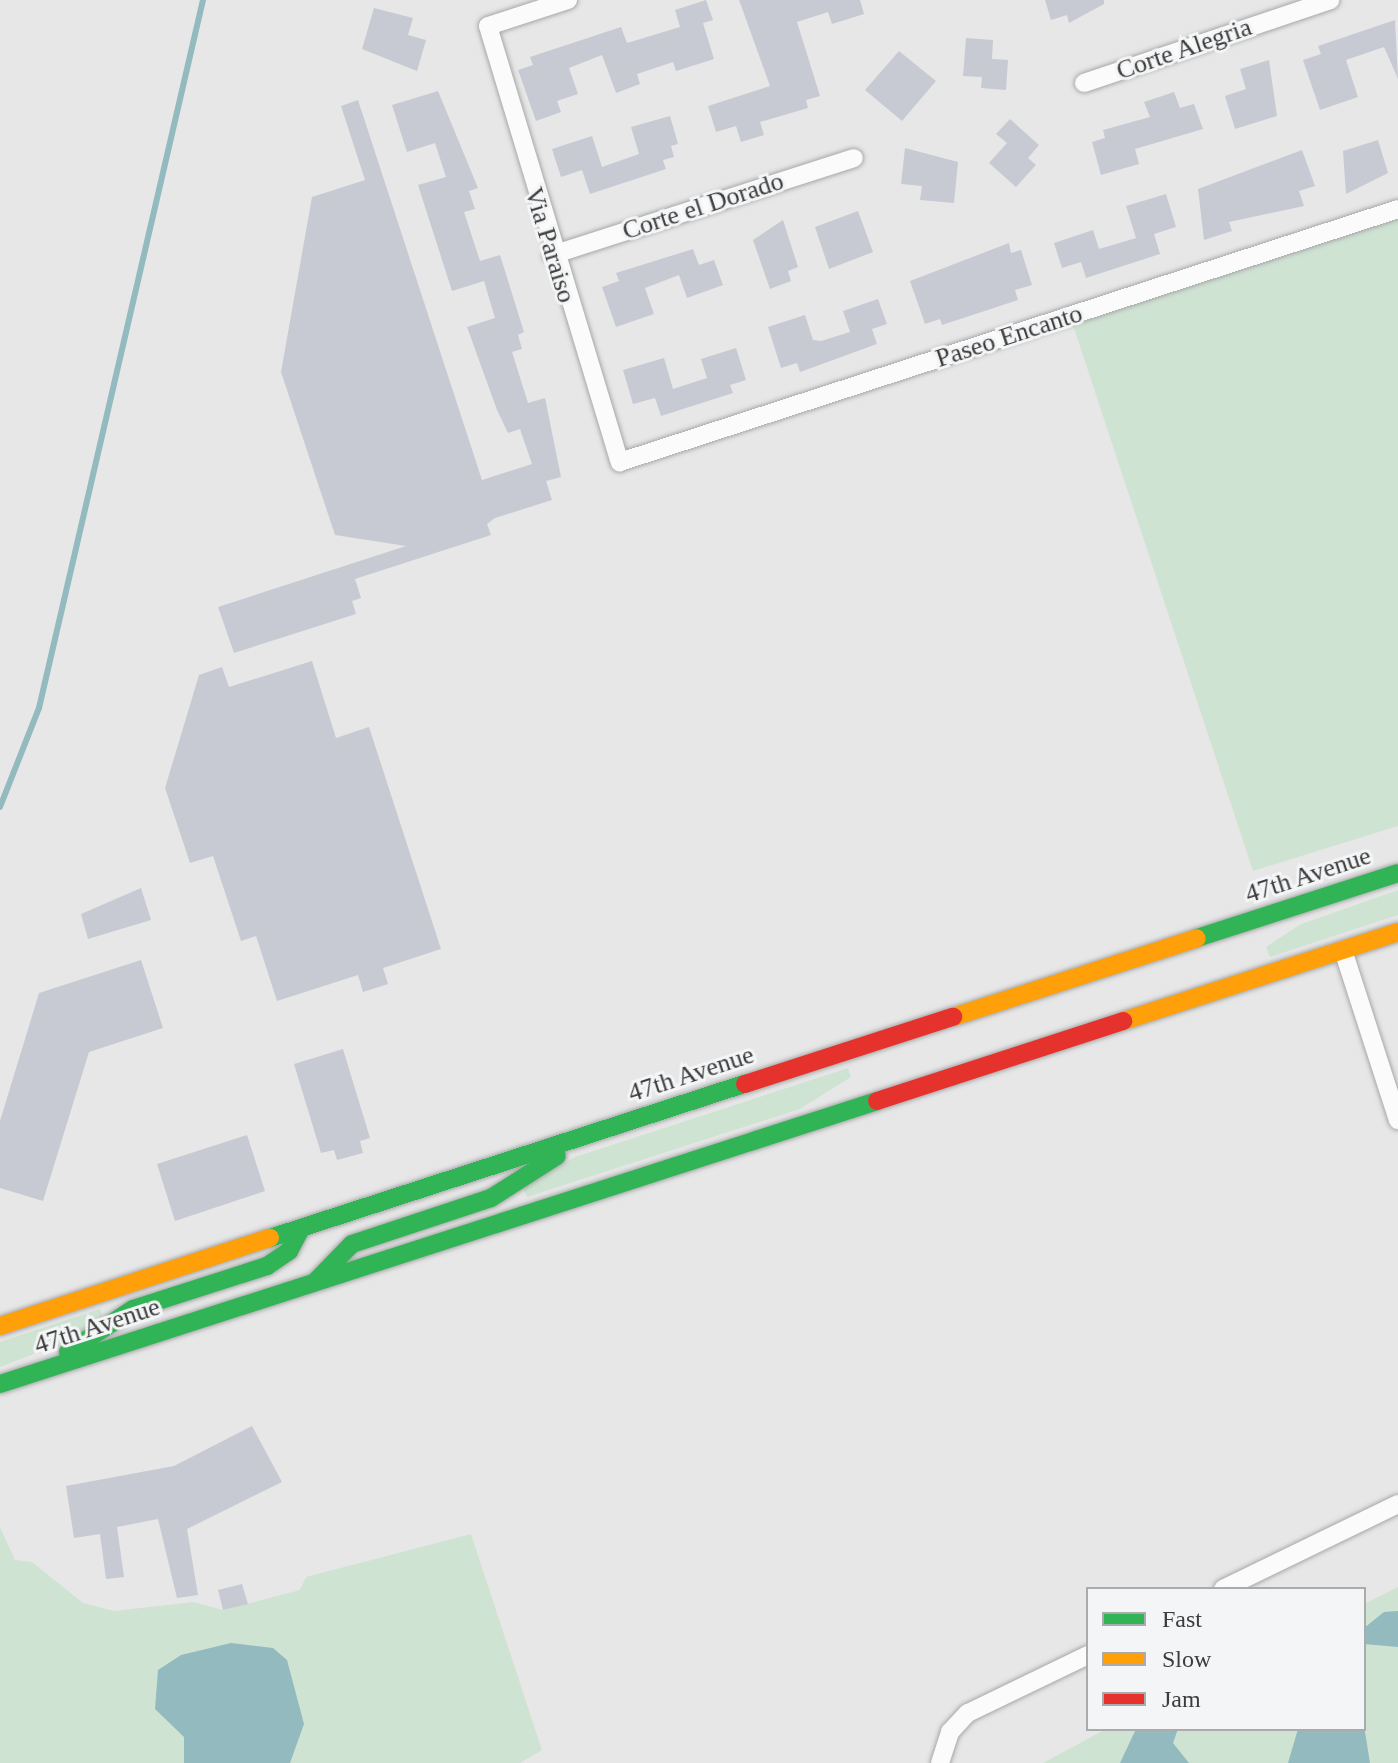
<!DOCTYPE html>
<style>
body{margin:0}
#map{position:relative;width:1398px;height:1763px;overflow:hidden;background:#e7e7e8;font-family:"Times New Roman",serif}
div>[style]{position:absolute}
.green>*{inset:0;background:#cfe3d3}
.water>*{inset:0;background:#92babf}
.stream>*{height:6px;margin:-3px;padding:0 3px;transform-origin:3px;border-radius:3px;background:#92babf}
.building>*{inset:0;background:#c7cad3}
.roads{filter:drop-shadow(0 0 2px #a7a8a8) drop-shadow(0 0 2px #a7a8a8)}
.street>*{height:18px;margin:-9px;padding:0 9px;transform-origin:9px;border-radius:9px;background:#fbfbfc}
.fast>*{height:18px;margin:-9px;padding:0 9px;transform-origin:9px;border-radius:9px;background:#30b455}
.slow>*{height:18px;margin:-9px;padding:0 9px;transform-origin:9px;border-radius:9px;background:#ff9f0a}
.jam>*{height:18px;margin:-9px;padding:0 9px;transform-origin:9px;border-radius:9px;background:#e5322d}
span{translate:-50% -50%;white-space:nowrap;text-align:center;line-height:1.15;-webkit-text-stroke:6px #f4f5f6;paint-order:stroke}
.street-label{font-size:26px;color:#3c3c3c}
.legend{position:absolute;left:1086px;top:1587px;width:280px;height:144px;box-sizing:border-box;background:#f4f5f6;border:2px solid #aaabac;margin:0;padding:10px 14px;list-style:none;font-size:24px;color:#3c3c3c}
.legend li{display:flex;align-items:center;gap:16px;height:40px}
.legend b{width:40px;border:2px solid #aaabac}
</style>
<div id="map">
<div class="green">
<div style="clip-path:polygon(1398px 209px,1398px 826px,1253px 871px,1070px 316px)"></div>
<div style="clip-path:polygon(1398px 890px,1398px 915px,1270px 957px,1266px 947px,1301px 924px)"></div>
<div style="clip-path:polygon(848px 1068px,851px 1077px,800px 1109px,527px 1197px,523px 1188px,575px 1157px)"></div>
<div style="clip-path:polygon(100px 1309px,103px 1318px,68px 1341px,0 1367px,0 1342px)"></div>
<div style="clip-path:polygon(0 1527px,15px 1560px,32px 1562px,83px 1603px,114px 1611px,193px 1602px,223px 1610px,300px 1590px,306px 1577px,471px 1534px,542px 1750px,520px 1763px,0 1763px)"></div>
<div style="clip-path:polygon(1398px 1587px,1398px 1763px,1043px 1763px,1106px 1729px,1364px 1729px,1364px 1604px)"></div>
</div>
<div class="water">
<div style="clip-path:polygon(1398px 1611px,1398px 1647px,1364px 1644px,1364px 1628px,1384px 1612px)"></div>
<div style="clip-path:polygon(231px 1643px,273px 1648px,287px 1660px,304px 1724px,290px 1763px,184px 1763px,184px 1737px,155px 1709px,158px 1670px,181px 1655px)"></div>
<div style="clip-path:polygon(1364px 1726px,1370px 1763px,1288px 1763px,1298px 1729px)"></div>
<div style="clip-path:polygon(1136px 1729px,1178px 1729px,1173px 1743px,1189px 1763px,1120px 1763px)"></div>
</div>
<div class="stream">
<div style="left:0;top:807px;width:106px;rotate:-68.5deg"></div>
<div style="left:39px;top:708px;width:727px;rotate:-76.96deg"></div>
</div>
<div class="building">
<div style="clip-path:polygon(706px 0,713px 20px,703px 23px,714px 59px,676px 71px,673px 62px,637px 74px,640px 84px,616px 93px,602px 55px,569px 68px,578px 94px,557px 101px,561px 112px,536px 121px,518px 70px,533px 65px,530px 57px,621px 27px,627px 43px,680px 27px,675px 10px)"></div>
<div style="clip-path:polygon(739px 0,860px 0,864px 14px,832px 24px,828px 12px,797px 22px,820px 96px,806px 100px,808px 108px,760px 122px,764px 135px,741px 142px,736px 126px,716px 132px,708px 106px,770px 86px)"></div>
<div style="clip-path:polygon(1045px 0,1104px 0,1104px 4px,1069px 23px,1067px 15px,1051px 20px)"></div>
<div style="clip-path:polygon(374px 8px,413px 18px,408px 35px,426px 40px,417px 71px,362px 49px)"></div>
<div style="clip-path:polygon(1395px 20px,1398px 79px,1384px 47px,1346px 60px,1358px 97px,1320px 110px,1303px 60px,1321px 54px,1318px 46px)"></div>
<div style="clip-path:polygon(966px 38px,993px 40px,992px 59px,1008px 60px,1006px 90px,981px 88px,982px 77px,963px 76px)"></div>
<div style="clip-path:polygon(899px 51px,936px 81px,902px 121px,865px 90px)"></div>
<div style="clip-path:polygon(1269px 60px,1277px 116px,1235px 129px,1225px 96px,1246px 89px,1240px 69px)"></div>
<div style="clip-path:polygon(438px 91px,478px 188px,469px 191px,475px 209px,464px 212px,480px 261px,500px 255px,524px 332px,518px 335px,522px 349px,512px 352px,528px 403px,545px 398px,561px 477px,546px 481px,552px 500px,495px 518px,487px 524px,491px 535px,355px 579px,361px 598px,352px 601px,356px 614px,234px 653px,218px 607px,406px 546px,335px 535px,281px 372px,312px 197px,365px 180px,341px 106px,358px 100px,482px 480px,532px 464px,520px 429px,508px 433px,497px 410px,467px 327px,495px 318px,484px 281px,452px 291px,418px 185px,446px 177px,435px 143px,407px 152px,392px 105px)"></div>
<div style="clip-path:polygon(1174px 92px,1180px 108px,1194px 104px,1203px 129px,1135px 149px,1139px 164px,1101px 175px,1092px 142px,1105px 138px,1103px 130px,1150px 117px,1144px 102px)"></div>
<div style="clip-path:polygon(670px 116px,678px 144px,671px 146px,674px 157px,663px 160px,666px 169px,590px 194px,582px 170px,561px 177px,552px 149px,592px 136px,602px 167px,639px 154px,631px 127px)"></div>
<div style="clip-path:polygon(1010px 119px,1039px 145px,1028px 158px,1036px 165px,1016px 187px,989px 163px,1007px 143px,996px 134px)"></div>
<div style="clip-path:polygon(1378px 140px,1388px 173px,1346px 194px,1343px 151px)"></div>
<div style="clip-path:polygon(905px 148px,958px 162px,954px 203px,920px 200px,922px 186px,901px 184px)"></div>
<div style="clip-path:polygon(1302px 150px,1315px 186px,1299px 191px,1304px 206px,1229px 222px,1232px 231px,1204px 240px,1198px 189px)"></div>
<div style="clip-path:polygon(1166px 194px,1176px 227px,1154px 234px,1160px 254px,1086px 278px,1081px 262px,1062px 268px,1054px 243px,1093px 230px,1099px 249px,1136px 238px,1126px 206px)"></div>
<div style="clip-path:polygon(858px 211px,873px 252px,829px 269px,815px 227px)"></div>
<div style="clip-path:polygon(783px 220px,798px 267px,788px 271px,791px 281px,770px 289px,753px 240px)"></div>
<div style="clip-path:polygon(1009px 243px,1011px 253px,1021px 250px,1032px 285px,1015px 290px,1018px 300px,942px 325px,940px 319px,925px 324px,910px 281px)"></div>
<div style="clip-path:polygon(693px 249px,699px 265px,714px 260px,723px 285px,687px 298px,679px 275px,645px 288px,654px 314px,616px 327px,602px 287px,619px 281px,616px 273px)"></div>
<div style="clip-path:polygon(878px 299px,887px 324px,872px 329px,877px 344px,800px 372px,797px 363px,781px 368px,768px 327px,805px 315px,813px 340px,821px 341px,850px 332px,843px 311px)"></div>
<div style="clip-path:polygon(736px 348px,746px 380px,730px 385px,733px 393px,661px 416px,655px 398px,633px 404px,623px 370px,664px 358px,673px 389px,707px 378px,701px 359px)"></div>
<div style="clip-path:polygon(312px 661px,336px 738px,369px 727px,441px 949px,383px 968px,388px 984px,363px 992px,358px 975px,277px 1001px,256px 936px,241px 941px,213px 856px,190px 863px,165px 788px,199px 675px,222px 667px,229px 687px)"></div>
<div style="clip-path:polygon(141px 888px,151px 920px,88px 939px,81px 914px)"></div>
<div style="clip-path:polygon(141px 960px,163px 1028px,89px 1052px,43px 1201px,0 1188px,0 1121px,39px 993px)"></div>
<div style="clip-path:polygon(343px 1049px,370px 1138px,360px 1141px,363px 1153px,337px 1160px,334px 1150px,321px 1153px,294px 1064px)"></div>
<div style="clip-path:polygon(247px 1135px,265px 1191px,175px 1221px,157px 1164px)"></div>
<div style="clip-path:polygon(252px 1426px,282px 1482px,187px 1529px,198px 1595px,177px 1598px,158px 1519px,117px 1527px,124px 1577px,106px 1579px,100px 1534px,74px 1538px,66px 1486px,174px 1466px)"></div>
<div style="clip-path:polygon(242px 1584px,248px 1604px,223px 1610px,218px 1590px)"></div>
</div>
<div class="roads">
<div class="street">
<div style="left:568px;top:0;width:84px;rotate:162deg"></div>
<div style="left:488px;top:26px;width:456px;rotate:73.2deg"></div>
<div style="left:620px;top:462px;width:818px;rotate:-18.01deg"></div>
<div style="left:1084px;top:83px;width:260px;rotate:-18.6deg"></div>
<div style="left:552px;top:255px;width:317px;rotate:-17.8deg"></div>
<div style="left:1343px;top:950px;width:179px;rotate:72.1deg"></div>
<div style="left:1223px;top:1589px;width:195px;rotate:-25.9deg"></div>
<div style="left:940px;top:1763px;width:33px;rotate:-72deg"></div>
<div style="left:950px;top:1732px;width:26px;rotate:-47deg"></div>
<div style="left:968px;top:1713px;width:133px;rotate:-25.8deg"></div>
</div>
<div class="fast">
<div style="left:1197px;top:938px;width:211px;rotate:-17.9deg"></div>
<div style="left:270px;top:1238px;width:499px;rotate:-18deg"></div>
<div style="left:315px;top:1282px;width:53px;rotate:-45.8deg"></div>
<div style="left:352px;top:1244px;width:146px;rotate:-18.3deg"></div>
<div style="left:491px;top:1198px;width:78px;rotate:-32.5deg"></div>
<div style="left:68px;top:1352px;width:78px;rotate:-33.5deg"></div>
<div style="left:133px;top:1309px;width:141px;rotate:-17.8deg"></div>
<div style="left:267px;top:1266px;width:27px;rotate:-34deg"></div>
<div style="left:289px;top:1251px;width:26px;rotate:-62deg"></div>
<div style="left:0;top:1384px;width:922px;rotate:-17.88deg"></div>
</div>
<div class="slow">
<div style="left:953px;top:1017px;width:256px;rotate:-17.9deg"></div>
<div style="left:1123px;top:1021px;width:289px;rotate:-17.9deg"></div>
<div style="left:0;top:1326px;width:284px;rotate:-18.1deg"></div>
</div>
<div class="jam">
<div style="left:745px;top:1084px;width:219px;rotate:-17.9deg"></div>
<div style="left:877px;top:1101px;width:259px;rotate:-18deg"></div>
</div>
</div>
<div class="street-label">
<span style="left:1184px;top:49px;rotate:-19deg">Corte Alegria</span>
<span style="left:703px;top:206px;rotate:-18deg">Corte el Dorado</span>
<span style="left:550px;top:245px;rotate:73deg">Via Paraiso</span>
<span style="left:1009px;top:336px;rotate:-18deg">Paseo Encanto</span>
<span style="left:1308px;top:875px;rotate:-18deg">47th Avenue</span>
<span style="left:691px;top:1074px;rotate:-18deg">47th Avenue</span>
<span style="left:97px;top:1326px;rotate:-18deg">47th Avenue</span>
</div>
<ul class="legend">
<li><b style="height:10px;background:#30b455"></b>Fast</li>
<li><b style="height:10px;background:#ff9f0a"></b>Slow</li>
<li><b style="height:10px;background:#e5322d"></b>Jam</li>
</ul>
</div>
